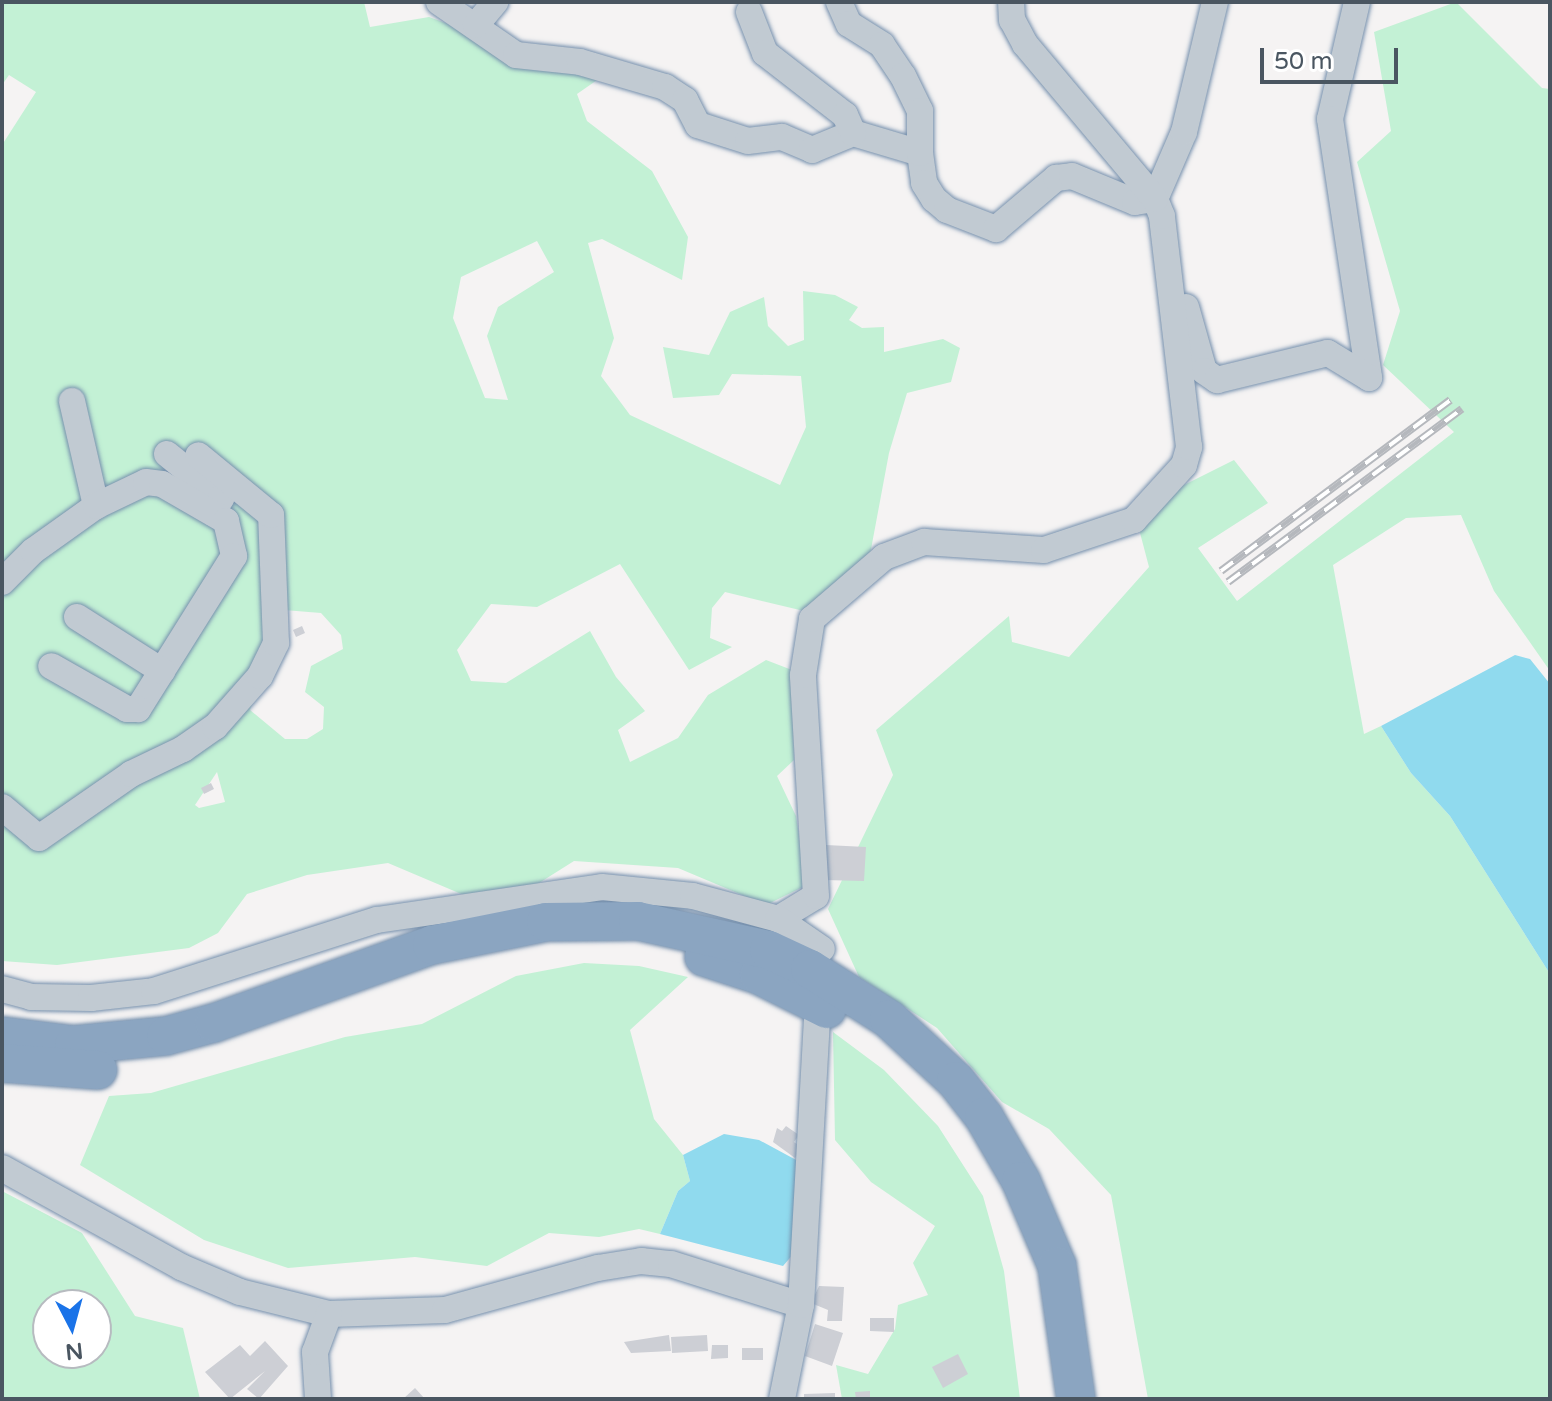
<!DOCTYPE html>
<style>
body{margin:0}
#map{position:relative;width:1552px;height:1401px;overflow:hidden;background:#f5f3f3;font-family:"Varela Round",sans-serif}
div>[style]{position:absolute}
.green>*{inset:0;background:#c3f1d5}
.water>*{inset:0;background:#90daee}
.building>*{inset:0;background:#cdcfd5}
.roads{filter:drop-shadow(0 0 2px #7690ad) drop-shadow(0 0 2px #7690ad)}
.minor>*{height:26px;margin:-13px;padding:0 13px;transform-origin:13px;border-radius:13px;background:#c1cad2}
.highway>*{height:38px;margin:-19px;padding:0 19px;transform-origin:19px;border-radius:19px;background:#8ba5c1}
.rail>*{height:8px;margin-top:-4px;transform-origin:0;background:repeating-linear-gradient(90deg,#fff 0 15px,#b5b8bd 0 30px);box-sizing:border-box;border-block:2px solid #b5b8bd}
span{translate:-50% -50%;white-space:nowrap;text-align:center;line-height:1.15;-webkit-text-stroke:8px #fff;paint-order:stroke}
.frame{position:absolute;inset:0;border:4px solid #4a5661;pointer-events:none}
.north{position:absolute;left:32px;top:1289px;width:80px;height:80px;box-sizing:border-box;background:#fff;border:2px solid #b7bbc0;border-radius:50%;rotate:174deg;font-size:22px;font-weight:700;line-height:32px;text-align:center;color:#4a5661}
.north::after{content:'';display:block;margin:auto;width:28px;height:36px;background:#1a73e8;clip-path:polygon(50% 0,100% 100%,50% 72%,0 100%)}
.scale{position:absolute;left:1260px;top:48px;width:138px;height:36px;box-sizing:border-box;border:4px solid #4a5661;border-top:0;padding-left:10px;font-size:24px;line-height:28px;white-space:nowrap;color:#4a5661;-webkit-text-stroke:6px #fff;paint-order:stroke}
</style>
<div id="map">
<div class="green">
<div style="clip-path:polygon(evenodd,2px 2px,364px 2px,370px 27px,429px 17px,600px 78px,577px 94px,587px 121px,652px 171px,688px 237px,682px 280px,602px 239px,588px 243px,614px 338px,601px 376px,630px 415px,780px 485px,806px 427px,801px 376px,732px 374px,719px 395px,673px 398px,663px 347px,709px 355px,730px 312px,764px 297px,768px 326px,788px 346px,804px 340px,803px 291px,835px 295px,858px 307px,849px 320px,862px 328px,884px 327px,884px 352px,943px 339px,960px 348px,951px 382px,907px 393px,889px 453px,869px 560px,804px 611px,725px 592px,712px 608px,710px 638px,732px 647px,689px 670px,620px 564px,537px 607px,491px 604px,457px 650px,471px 681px,506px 683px,590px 631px,616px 677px,645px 711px,618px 730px,630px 762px,678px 738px,708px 695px,766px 660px,792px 670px,794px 760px,777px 776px,796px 816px,807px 885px,766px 905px,678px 868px,574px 861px,528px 890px,473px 899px,388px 863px,307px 875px,247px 894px,218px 933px,189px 948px,57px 965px,2px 961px,2px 145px,36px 92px,9px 75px,2px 85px,2px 2px,537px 241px,554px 272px,498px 307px,487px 336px,508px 400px,485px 398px,453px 318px,461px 277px,537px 241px,2px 2px,284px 610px,321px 613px,341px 635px,343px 649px,311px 666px,305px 692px,324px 707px,323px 729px,307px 739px,285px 739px,250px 710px,284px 610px,2px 2px,217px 772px,225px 802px,199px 808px,195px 805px,217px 772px)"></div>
<div style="clip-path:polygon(1456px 2px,1542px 88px,1550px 89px,1550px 671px,1494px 591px,1461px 515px,1406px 518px,1333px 565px,1364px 734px,1381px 726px,1411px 773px,1450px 816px,1550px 974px,1550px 1399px,1148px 1399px,1111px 1195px,1049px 1129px,1002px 1102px,937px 1028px,859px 977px,828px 909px,893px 775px,876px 730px,1009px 616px,1012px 642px,1069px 657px,1149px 567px,1139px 529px,1182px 486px,1234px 460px,1268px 503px,1198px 548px,1237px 601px,1454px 432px,1383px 365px,1400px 311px,1357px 162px,1391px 131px,1374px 32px)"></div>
<div style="clip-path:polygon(584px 963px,639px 966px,688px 977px,630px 1030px,654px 1119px,683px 1155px,690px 1181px,678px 1191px,660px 1234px,639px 1229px,599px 1237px,549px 1233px,487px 1266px,415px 1257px,288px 1268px,204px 1240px,80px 1165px,109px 1096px,151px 1093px,345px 1037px,422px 1024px,516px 976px)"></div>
<div style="clip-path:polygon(833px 1032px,884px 1070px,938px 1126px,983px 1196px,1004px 1271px,1020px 1399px,842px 1399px,836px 1365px,868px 1374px,895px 1329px,898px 1305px,928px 1295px,913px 1263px,935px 1226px,871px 1182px,835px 1140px)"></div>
<div style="clip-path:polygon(evenodd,2px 1191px,82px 1233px,135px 1316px,183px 1328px,200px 1399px,2px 1399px,2px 1191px,96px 1305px,96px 1353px,48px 1353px,48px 1305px,96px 1305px)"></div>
</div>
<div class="water">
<div style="clip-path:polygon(1515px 655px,1530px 659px,1550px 684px,1550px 974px,1450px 816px,1411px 773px,1381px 726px)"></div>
<div style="clip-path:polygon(724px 1134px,759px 1140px,798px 1161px,795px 1252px,783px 1266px,660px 1234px,678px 1191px,690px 1181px,683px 1155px)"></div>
</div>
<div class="building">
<div style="clip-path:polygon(302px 626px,305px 633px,296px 637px,293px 630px)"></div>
<div style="clip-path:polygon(211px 783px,214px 789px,204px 794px,201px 788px)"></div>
<div style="clip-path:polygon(826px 845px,866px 847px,864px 881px,824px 880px)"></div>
<div style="clip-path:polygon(786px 1126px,799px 1135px,794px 1142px,802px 1148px,795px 1158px,773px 1142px,777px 1128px,782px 1131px)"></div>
<div style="clip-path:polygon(819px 1286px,844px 1287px,842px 1321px,827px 1321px,828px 1310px,811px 1303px)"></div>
<div style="clip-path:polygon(870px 1318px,894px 1318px,894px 1332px,870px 1331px)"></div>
<div style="clip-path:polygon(815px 1324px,843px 1333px,832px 1366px,805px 1356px)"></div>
<div style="clip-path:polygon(669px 1335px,671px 1351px,631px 1353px,624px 1342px)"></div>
<div style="clip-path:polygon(707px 1335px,708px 1351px,672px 1353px,671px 1337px)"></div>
<div style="clip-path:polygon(265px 1341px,288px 1366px,259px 1399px,247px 1389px,265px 1371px,230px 1399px,205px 1372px,240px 1345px,250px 1356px)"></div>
<div style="clip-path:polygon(712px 1345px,728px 1345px,728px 1358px,711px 1359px)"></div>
<div style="clip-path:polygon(742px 1348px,763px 1348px,763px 1360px,742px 1360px)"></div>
<div style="clip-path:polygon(958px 1354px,968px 1374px,943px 1388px,932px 1367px)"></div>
<div style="clip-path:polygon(415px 1388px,425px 1399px,403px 1399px)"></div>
<div style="clip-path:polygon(870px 1391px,870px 1399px,856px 1399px,855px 1392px)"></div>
<div style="clip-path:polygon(835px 1393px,835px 1399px,804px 1399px,804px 1394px)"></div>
</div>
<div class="roads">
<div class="minor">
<div style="left:439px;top:2px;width:93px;rotate:34.5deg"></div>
<div style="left:516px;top:55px;width:64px;rotate:6.2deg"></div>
<div style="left:580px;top:62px;width:89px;rotate:16.4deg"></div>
<div style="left:665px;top:87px;width:24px;rotate:33deg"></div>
<div style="left:685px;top:100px;width:28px;rotate:63deg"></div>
<div style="left:698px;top:125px;width:52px;rotate:17.7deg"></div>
<div style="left:748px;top:141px;width:34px;rotate:-7deg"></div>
<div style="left:782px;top:137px;width:33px;rotate:23deg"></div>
<div style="left:812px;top:150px;width:44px;rotate:-22.5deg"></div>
<div style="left:853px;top:133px;width:70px;rotate:16.6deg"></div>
<div style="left:920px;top:153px;width:30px;rotate:82deg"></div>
<div style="left:924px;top:183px;width:19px;rotate:58deg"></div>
<div style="left:934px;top:199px;width:17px;rotate:40deg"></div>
<div style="left:947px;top:210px;width:53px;rotate:21.2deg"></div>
<div style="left:996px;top:229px;width:79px;rotate:-40.4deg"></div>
<div style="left:1056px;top:178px;width:16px;rotate:-7deg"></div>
<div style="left:1072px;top:176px;width:68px;rotate:22.4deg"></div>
<div style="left:1135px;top:202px;width:20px;rotate:-9deg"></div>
<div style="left:1155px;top:199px;width:73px;rotate:-66.6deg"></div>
<div style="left:1184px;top:132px;width:134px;rotate:-76.6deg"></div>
<div style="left:839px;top:2px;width:24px;rotate:66deg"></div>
<div style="left:849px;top:24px;width:39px;rotate:32deg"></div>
<div style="left:882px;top:45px;width:37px;rotate:56deg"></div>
<div style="left:903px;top:76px;width:39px;rotate:64deg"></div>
<div style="left:920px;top:111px;width:42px;rotate:90deg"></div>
<div style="left:1357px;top:2px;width:120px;rotate:103deg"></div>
<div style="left:1330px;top:119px;width:262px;rotate:81.4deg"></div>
<div style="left:749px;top:12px;width:44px;rotate:68.7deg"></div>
<div style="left:765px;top:53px;width:101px;rotate:37.8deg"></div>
<div style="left:845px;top:115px;width:20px;rotate:66deg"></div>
<div style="left:476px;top:25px;width:30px;rotate:-50deg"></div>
<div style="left:1186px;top:307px;width:66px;rotate:74.3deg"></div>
<div style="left:1204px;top:371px;width:16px;rotate:35deg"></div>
<div style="left:1217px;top:380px;width:114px;rotate:-13.7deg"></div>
<div style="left:1328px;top:353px;width:48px;rotate:31.4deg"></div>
<div style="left:72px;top:401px;width:108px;rotate:77.1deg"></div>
<div style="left:167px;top:454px;width:70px;rotate:39.2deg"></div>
<div style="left:221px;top:498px;width:17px;rotate:118deg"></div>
<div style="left:2px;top:582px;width:44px;rotate:-45deg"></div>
<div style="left:33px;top:551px;width:77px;rotate:-35.5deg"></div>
<div style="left:96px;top:506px;width:55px;rotate:-25.6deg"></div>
<div style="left:146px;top:482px;width:16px;rotate:7deg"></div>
<div style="left:162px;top:484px;width:74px;rotate:30deg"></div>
<div style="left:226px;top:521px;width:36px;rotate:77deg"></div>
<div style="left:234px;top:556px;width:181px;rotate:122.1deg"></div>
<div style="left:138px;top:709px;width:11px;rotate:180deg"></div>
<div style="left:127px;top:709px;width:87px;rotate:-150.5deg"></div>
<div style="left:77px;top:617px;width:101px;rotate:32.4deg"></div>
<div style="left:2px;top:807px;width:48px;rotate:40deg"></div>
<div style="left:39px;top:838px;width:112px;rotate:-34.8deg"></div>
<div style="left:131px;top:774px;width:58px;rotate:-25.7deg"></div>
<div style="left:183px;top:749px;width:39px;rotate:-35deg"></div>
<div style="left:215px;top:727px;width:68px;rotate:-48.6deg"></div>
<div style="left:260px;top:676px;width:37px;rotate:-64deg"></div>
<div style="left:276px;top:643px;width:128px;rotate:-92.2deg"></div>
<div style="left:271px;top:515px;width:94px;rotate:-140.6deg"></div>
<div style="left:778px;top:919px;width:44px;rotate:-31.2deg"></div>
<div style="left:816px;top:896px;width:221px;rotate:-93.4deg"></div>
<div style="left:803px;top:675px;width:57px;rotate:-80.9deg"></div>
<div style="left:812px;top:619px;width:95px;rotate:-40.7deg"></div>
<div style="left:884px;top:557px;width:43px;rotate:-20.6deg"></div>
<div style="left:924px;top:542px;width:120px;rotate:3.8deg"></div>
<div style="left:1044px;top:550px;width:95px;rotate:-18.4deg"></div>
<div style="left:1134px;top:520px;width:74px;rotate:-47.7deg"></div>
<div style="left:1184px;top:465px;width:19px;rotate:-74deg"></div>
<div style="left:1189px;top:447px;width:233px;rotate:-96.7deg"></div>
<div style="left:1162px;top:216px;width:18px;rotate:-112deg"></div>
<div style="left:1155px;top:199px;width:202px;rotate:-130deg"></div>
<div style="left:1025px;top:44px;width:27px;rotate:-118deg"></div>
<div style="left:1012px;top:20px;width:18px;rotate:-93deg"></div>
<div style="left:2px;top:989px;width:30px;rotate:15deg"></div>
<div style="left:31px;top:997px;width:60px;rotate:1deg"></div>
<div style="left:91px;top:998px;width:63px;rotate:-6.3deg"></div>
<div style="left:154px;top:991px;width:234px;rotate:-17.7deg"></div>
<div style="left:377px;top:920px;width:227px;rotate:-8.3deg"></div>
<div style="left:602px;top:887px;width:91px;rotate:5.6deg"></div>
<div style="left:693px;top:896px;width:88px;rotate:15.1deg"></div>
<div style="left:778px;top:919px;width:53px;rotate:34.3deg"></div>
<div style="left:2px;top:1168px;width:205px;rotate:28.9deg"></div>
<div style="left:181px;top:1267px;width:64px;rotate:23deg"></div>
<div style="left:240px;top:1292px;width:92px;rotate:13.9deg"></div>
<div style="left:329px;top:1314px;width:116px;rotate:-2deg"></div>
<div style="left:445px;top:1310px;width:159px;rotate:-15.4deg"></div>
<div style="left:598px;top:1268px;width:44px;rotate:-9.2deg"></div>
<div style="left:641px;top:1261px;width:30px;rotate:6deg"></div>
<div style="left:671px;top:1264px;width:136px;rotate:17.5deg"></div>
<div style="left:318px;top:1399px;width:47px;rotate:-93.7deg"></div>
<div style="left:315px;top:1352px;width:40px;rotate:-69.8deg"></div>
<div style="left:782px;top:1399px;width:96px;rotate:-78.6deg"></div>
<div style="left:801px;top:1305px;width:284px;rotate:-86.8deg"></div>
</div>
<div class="highway">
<div style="left:704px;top:957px;width:58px;rotate:18.1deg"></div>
<div style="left:759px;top:975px;width:76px;rotate:26.6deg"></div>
<div style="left:2px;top:1036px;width:73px;rotate:7.1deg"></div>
<div style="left:74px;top:1045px;width:92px;rotate:-5.6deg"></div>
<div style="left:166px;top:1036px;width:50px;rotate:-15.2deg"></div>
<div style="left:214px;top:1023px;width:232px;rotate:-19.7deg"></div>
<div style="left:432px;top:945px;width:116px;rotate:-11.4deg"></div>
<div style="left:546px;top:922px;width:92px;rotate:-0.6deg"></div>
<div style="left:638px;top:921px;width:134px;rotate:12.5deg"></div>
<div style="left:769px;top:950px;width:45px;rotate:24.9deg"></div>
<div style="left:810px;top:969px;width:93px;rotate:32.3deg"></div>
<div style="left:889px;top:1019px;width:91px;rotate:42.8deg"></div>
<div style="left:956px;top:1081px;width:46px;rotate:52.1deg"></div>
<div style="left:984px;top:1117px;width:74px;rotate:60deg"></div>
<div style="left:1021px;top:1181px;width:92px;rotate:67deg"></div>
<div style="left:1057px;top:1266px;width:134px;rotate:81.9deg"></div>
<div style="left:2px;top:1063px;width:96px;rotate:4.2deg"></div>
</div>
</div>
<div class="rail">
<div style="left:1221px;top:571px;width:286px;rotate:-36.7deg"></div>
<div style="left:1228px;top:582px;width:291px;rotate:-36.5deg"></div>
</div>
<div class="frame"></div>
<div class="north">N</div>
<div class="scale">50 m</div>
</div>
